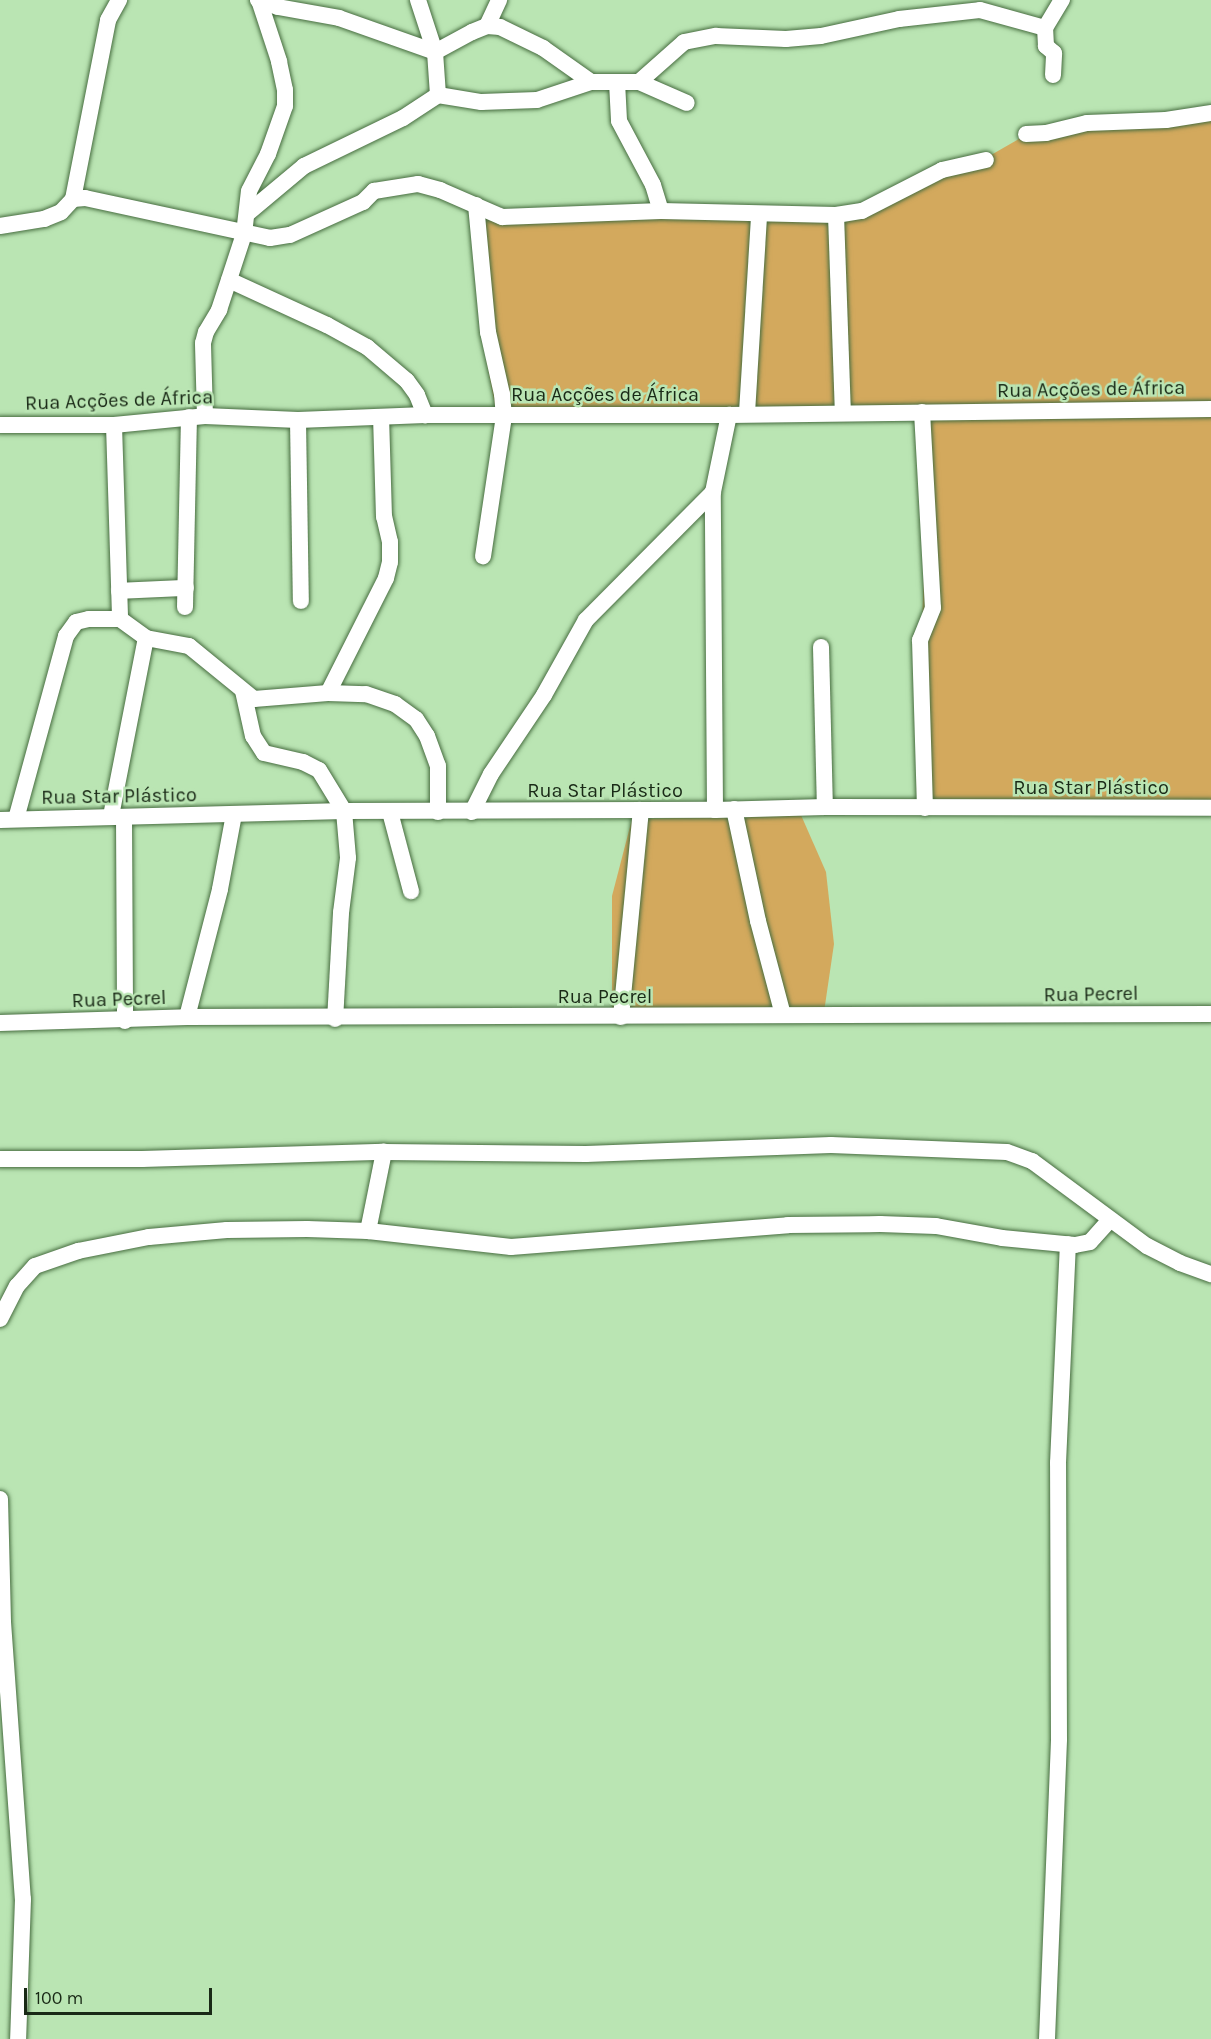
<!DOCTYPE html>
<meta charset="utf-8">
<style>
body{margin:0}
#map{position:relative;width:1211px;height:2039px;overflow:hidden;background:#bae5b3;font-family:Karla,sans-serif}
div>[style]{position:absolute}
.green>*{inset:0;background:#d3a95d}
.roads{filter:drop-shadow(0 0 2px #476d40) drop-shadow(0 0 2px #476d40)}
.minor>*{height:16px;margin:-8px;padding:0 8px;transform-origin:8px;border-radius:8px;background:#fff}
span{translate:-50% -50%;white-space:nowrap;text-align:center;line-height:1.15;-webkit-text-stroke:5px #bae5b3;paint-order:stroke}
.street-label{font-size:20px;color:#192916}
.scale{position:absolute;left:24px;top:1988px;width:188px;height:27px;box-sizing:border-box;border:3px solid #192916;border-top:0;padding-left:8px;font-size:18px;line-height:21px;white-space:nowrap;color:#192916;-webkit-text-stroke:4px #bae5b3;paint-order:stroke}
</style>
<div id="map">
<div class="green">
<div style="clip-path:polygon(1211px 115px,1211px 804px,935px 814px,916px 789px,929px 433px,927px 416px,496px 411px,486px 359px,481px 211px,851px 210px,984px 159px,1024px 136px)"></div>
<div style="clip-path:polygon(801px 815px,826px 872px,834px 944px,824px 1012px,612px 1015px,612px 896px,632px 819px)"></div>
</div>
<div class="roads">
<div class="minor">
<div style="left:258px;top:0;width:21px;rotate:19deg"></div>
<div style="left:278px;top:7px;width:62px;rotate:10.2deg"></div>
<div style="left:339px;top:18px;width:102px;rotate:19.5deg"></div>
<div style="left:435px;top:52px;width:42px;rotate:-28.4deg"></div>
<div style="left:472px;top:32px;width:16px;rotate:-22deg"></div>
<div style="left:487px;top:26px;width:13px;rotate:4deg"></div>
<div style="left:500px;top:27px;width:48px;rotate:26deg"></div>
<div style="left:543px;top:48px;width:59px;rotate:35.3deg"></div>
<div style="left:418px;top:0;width:55px;rotate:71.9deg"></div>
<div style="left:435px;top:52px;width:43px;rotate:86deg"></div>
<div style="left:487px;top:26px;width:29px;rotate:-65deg"></div>
<div style="left:1053px;top:75px;width:22px;rotate:-87deg"></div>
<div style="left:1054px;top:53px;width:11px;rotate:-139deg"></div>
<div style="left:1046px;top:46px;width:18px;rotate:-93deg"></div>
<div style="left:1045px;top:28px;width:33px;rotate:-59deg"></div>
<div style="left:617px;top:82px;width:39px;rotate:87deg"></div>
<div style="left:619px;top:121px;width:72px;rotate:62deg"></div>
<div style="left:653px;top:185px;width:27px;rotate:73deg"></div>
<div style="left:639px;top:82px;width:60px;rotate:-41.6deg"></div>
<div style="left:684px;top:42px;width:33px;rotate:-11deg"></div>
<div style="left:716px;top:36px;width:70px;rotate:2.5deg"></div>
<div style="left:786px;top:39px;width:35px;rotate:-5deg"></div>
<div style="left:821px;top:36px;width:80px;rotate:-12.3deg"></div>
<div style="left:899px;top:19px;width:81px;rotate:-6.3deg"></div>
<div style="left:980px;top:10px;width:67px;rotate:15.5deg"></div>
<div style="left:1026px;top:134px;width:20px;rotate:-3deg"></div>
<div style="left:1046px;top:133px;width:42px;rotate:-13.7deg"></div>
<div style="left:1087px;top:123px;width:79px;rotate:-2.2deg"></div>
<div style="left:1166px;top:120px;width:46px;rotate:-8.8deg"></div>
<div style="left:73px;top:199px;width:182px;rotate:-78.9deg"></div>
<div style="left:108px;top:20px;width:23px;rotate:-61deg"></div>
<div style="left:476px;top:205px;width:128px;rotate:84.6deg"></div>
<div style="left:488px;top:332px;width:64px;rotate:77.3deg"></div>
<div style="left:502px;top:394px;width:22px;rotate:85deg"></div>
<div style="left:504px;top:416px;width:142px;rotate:98.5deg"></div>
<div style="left:249px;top:212px;width:72px;rotate:-39.9deg"></div>
<div style="left:304px;top:166px;width:110px;rotate:-25.9deg"></div>
<div style="left:403px;top:118px;width:42px;rotate:-33.3deg"></div>
<div style="left:438px;top:95px;width:44px;rotate:9.2deg"></div>
<div style="left:481px;top:102px;width:56px;rotate:-2deg"></div>
<div style="left:537px;top:100px;width:57px;rotate:-18.4deg"></div>
<div style="left:591px;top:82px;width:48px"></div>
<div style="left:639px;top:82px;width:52px;rotate:23.6deg"></div>
<div style="left:836px;top:215px;width:197px;rotate:88deg"></div>
<div style="left:0;top:226px;width:45px;rotate:-9deg"></div>
<div style="left:44px;top:219px;width:18px;rotate:-22deg"></div>
<div style="left:61px;top:212px;width:18px;rotate:-47deg"></div>
<div style="left:73px;top:199px;width:12px;rotate:-5deg"></div>
<div style="left:85px;top:198px;width:189px;rotate:12.2deg"></div>
<div style="left:270px;top:238px;width:20px;rotate:-9deg"></div>
<div style="left:290px;top:235px;width:80px;rotate:-24.3deg"></div>
<div style="left:363px;top:202px;width:16px;rotate:-45deg"></div>
<div style="left:374px;top:191px;width:45px;rotate:-9deg"></div>
<div style="left:418px;top:184px;width:23px;rotate:15deg"></div>
<div style="left:440px;top:190px;width:68px;rotate:23.5deg"></div>
<div style="left:502px;top:217px;width:159px;rotate:-2.2deg"></div>
<div style="left:661px;top:211px;width:175px;rotate:1.3deg"></div>
<div style="left:836px;top:215px;width:26px;rotate:-9deg"></div>
<div style="left:862px;top:211px;width:90px;rotate:-27.1deg"></div>
<div style="left:942px;top:170px;width:45px;rotate:-12.8deg"></div>
<div style="left:229px;top:280px;width:108px;rotate:24.7deg"></div>
<div style="left:327px;top:325px;width:46px;rotate:28.8deg"></div>
<div style="left:367px;top:347px;width:52px;rotate:40.4deg"></div>
<div style="left:407px;top:381px;width:17px;rotate:54deg"></div>
<div style="left:417px;top:395px;width:22px;rotate:68deg"></div>
<div style="left:922px;top:412px;width:196px;rotate:86.8deg"></div>
<div style="left:933px;top:608px;width:35px;rotate:112deg"></div>
<div style="left:920px;top:640px;width:168px;rotate:88.3deg"></div>
<div style="left:747px;top:413px;width:198px;rotate:-86.5deg"></div>
<div style="left:205px;top:416px;width:73px;rotate:-91.6deg"></div>
<div style="left:203px;top:343px;width:11px;rotate:-75deg"></div>
<div style="left:206px;top:332px;width:26px;rotate:-59deg"></div>
<div style="left:219px;top:310px;width:80px;rotate:-71.8deg"></div>
<div style="left:244px;top:234px;width:43px;rotate:-83.4deg"></div>
<div style="left:249px;top:191px;width:42px;rotate:-62.8deg"></div>
<div style="left:268px;top:154px;width:51px;rotate:-70.5deg"></div>
<div style="left:285px;top:106px;width:16px;rotate:-90deg"></div>
<div style="left:285px;top:90px;width:30px;rotate:-102deg"></div>
<div style="left:279px;top:61px;width:64px;rotate:-108.2deg"></div>
<div style="left:298px;top:420px;width:181px;rotate:89.1deg"></div>
<div style="left:0;top:425px;width:114px"></div>
<div style="left:114px;top:425px;width:91px;rotate:-5.6deg"></div>
<div style="left:205px;top:416px;width:93px;rotate:2.5deg"></div>
<div style="left:298px;top:420px;width:127px;rotate:-2.3deg"></div>
<div style="left:425px;top:415px;width:304px"></div>
<div style="left:729px;top:415px;width:482px;rotate:-0.7deg"></div>
<div style="left:114px;top:425px;width:194px;rotate:88.2deg"></div>
<div style="left:119px;top:591px;width:67px;rotate:-2.6deg"></div>
<div style="left:185px;top:607px;width:190px;rotate:-88.8deg"></div>
<div style="left:821px;top:647px;width:160px;rotate:88.6deg"></div>
<div style="left:243px;top:691px;width:46px;rotate:77.5deg"></div>
<div style="left:253px;top:736px;width:20px;rotate:57deg"></div>
<div style="left:264px;top:753px;width:40px;rotate:13deg"></div>
<div style="left:303px;top:762px;width:18px;rotate:27deg"></div>
<div style="left:319px;top:770px;width:48px;rotate:58.6deg"></div>
<div style="left:344px;top:811px;width:47px;rotate:85.1deg"></div>
<div style="left:348px;top:858px;width:55px;rotate:97.3deg"></div>
<div style="left:341px;top:913px;width:106px;rotate:93.2deg"></div>
<div style="left:328px;top:693px;width:129px;rotate:-63.2deg"></div>
<div style="left:386px;top:578px;width:16px;rotate:-76deg"></div>
<div style="left:390px;top:562px;width:20px;rotate:-90deg"></div>
<div style="left:390px;top:542px;width:26px;rotate:-103deg"></div>
<div style="left:384px;top:517px;width:100px;rotate:-91.7deg"></div>
<div style="left:734px;top:809px;width:115px;rotate:77.9deg"></div>
<div style="left:758px;top:921px;width:97px;rotate:75.1deg"></div>
<div style="left:715px;top:810px;width:318px;rotate:-90.4deg"></div>
<div style="left:713px;top:492px;width:79px;rotate:-78.3deg"></div>
<div style="left:390px;top:812px;width:82px;rotate:75.1deg"></div>
<div style="left:472px;top:812px;width:42px;rotate:-63.4deg"></div>
<div style="left:491px;top:774px;width:95px;rotate:-56.1deg"></div>
<div style="left:544px;top:695px;width:86px;rotate:-60.8deg"></div>
<div style="left:586px;top:620px;width:180px;rotate:-45.2deg"></div>
<div style="left:111px;top:816px;width:181px;rotate:-78.9deg"></div>
<div style="left:124px;top:817px;width:204px;rotate:89.7deg"></div>
<div style="left:16px;top:819px;width:190px;rotate:-74.7deg"></div>
<div style="left:66px;top:636px;width:17px;rotate:-54deg"></div>
<div style="left:76px;top:622px;width:13px;rotate:-13deg"></div>
<div style="left:89px;top:619px;width:31px"></div>
<div style="left:120px;top:619px;width:32px;rotate:36deg"></div>
<div style="left:146px;top:638px;width:44px;rotate:10.5deg"></div>
<div style="left:189px;top:646px;width:84px;rotate:39.2deg"></div>
<div style="left:254px;top:699px;width:74px;rotate:-4.6deg"></div>
<div style="left:328px;top:693px;width:38px;rotate:2deg"></div>
<div style="left:366px;top:694px;width:31px;rotate:19deg"></div>
<div style="left:395px;top:704px;width:26px;rotate:36deg"></div>
<div style="left:416px;top:719px;width:20px;rotate:57deg"></div>
<div style="left:427px;top:736px;width:32px;rotate:70deg"></div>
<div style="left:438px;top:766px;width:46px;rotate:90deg"></div>
<div style="left:0;top:820px;width:344px;rotate:-1.5deg"></div>
<div style="left:344px;top:811px;width:371px;rotate:-0.2deg"></div>
<div style="left:715px;top:810px;width:110px;rotate:-1.6deg"></div>
<div style="left:825px;top:807px;width:386px;rotate:0.1deg"></div>
<div style="left:187px;top:1017px;width:132px;rotate:-75.5deg"></div>
<div style="left:220px;top:889px;width:76px;rotate:-79.4deg"></div>
<div style="left:621px;top:1017px;width:208px;rotate:-84.5deg"></div>
<div style="left:0;top:1023px;width:187px;rotate:-1.8deg"></div>
<div style="left:187px;top:1017px;width:1024px;rotate:-0.17deg"></div>
<div style="left:0;top:1159px;width:142px"></div>
<div style="left:142px;top:1159px;width:242px;rotate:-1.7deg"></div>
<div style="left:384px;top:1152px;width:202px;rotate:0.6deg"></div>
<div style="left:586px;top:1154px;width:245px;rotate:-2.1deg"></div>
<div style="left:831px;top:1145px;width:176px;rotate:2.3deg"></div>
<div style="left:1007px;top:1152px;width:27px;rotate:20deg"></div>
<div style="left:1032px;top:1161px;width:143px;rotate:36.5deg"></div>
<div style="left:1147px;top:1246px;width:37px;rotate:27deg"></div>
<div style="left:1180px;top:1263px;width:33px;rotate:20deg"></div>
<div style="left:368px;top:1231px;width:81px;rotate:-78.6deg"></div>
<div style="left:0;top:1319px;width:37px;rotate:-63deg"></div>
<div style="left:17px;top:1286px;width:27px;rotate:-48deg"></div>
<div style="left:35px;top:1266px;width:46px;rotate:-19.2deg"></div>
<div style="left:78px;top:1251px;width:72px;rotate:-11.2deg"></div>
<div style="left:149px;top:1237px;width:78px;rotate:-5.1deg"></div>
<div style="left:227px;top:1230px;width:80px;rotate:-0.7deg"></div>
<div style="left:307px;top:1229px;width:61px;rotate:1.9deg"></div>
<div style="left:368px;top:1231px;width:144px;rotate:6.4deg"></div>
<div style="left:511px;top:1247px;width:278px;rotate:-4.5deg"></div>
<div style="left:788px;top:1225px;width:92px;rotate:-0.6deg"></div>
<div style="left:880px;top:1224px;width:56px;rotate:2deg"></div>
<div style="left:936px;top:1226px;width:67px;rotate:10.3deg"></div>
<div style="left:1002px;top:1238px;width:73px;rotate:5.5deg"></div>
<div style="left:1075px;top:1245px;width:15px;rotate:-11deg"></div>
<div style="left:1090px;top:1242px;width:30px;rotate:-48deg"></div>
<div style="left:0;top:1499px;width:123px;rotate:88.6deg"></div>
<div style="left:3px;top:1622px;width:278px;rotate:85.9deg"></div>
<div style="left:23px;top:1899px;width:140px;rotate:92deg"></div>
<div style="left:1047px;top:2039px;width:300px;rotate:-87.7deg"></div>
<div style="left:1059px;top:1739px;width:276px;rotate:-90.2deg"></div>
<div style="left:1058px;top:1463px;width:219px;rotate:-87.4deg"></div>
</div>
</div>
<div class="street-label">
<span style="left:1091px;top:389px;rotate:-1deg">Rua Acções de África</span>
<span style="left:605px;top:394px">Rua Acções de África</span>
<span style="left:119px;top:400px;rotate:-2deg">Rua Acções de África</span>
<span style="left:1091px;top:787px">Rua Star Plástico</span>
<span style="left:605px;top:790px">Rua Star Plástico</span>
<span style="left:119px;top:796px;rotate:-1deg">Rua Star Plástico</span>
<span style="left:1091px;top:994px;rotate:-1deg">Rua Pecrel</span>
<span style="left:605px;top:996px">Rua Pecrel</span>
<span style="left:119px;top:999px;rotate:-2deg">Rua Pecrel</span>
</div>
<div class="scale">100 m</div>
</div>
